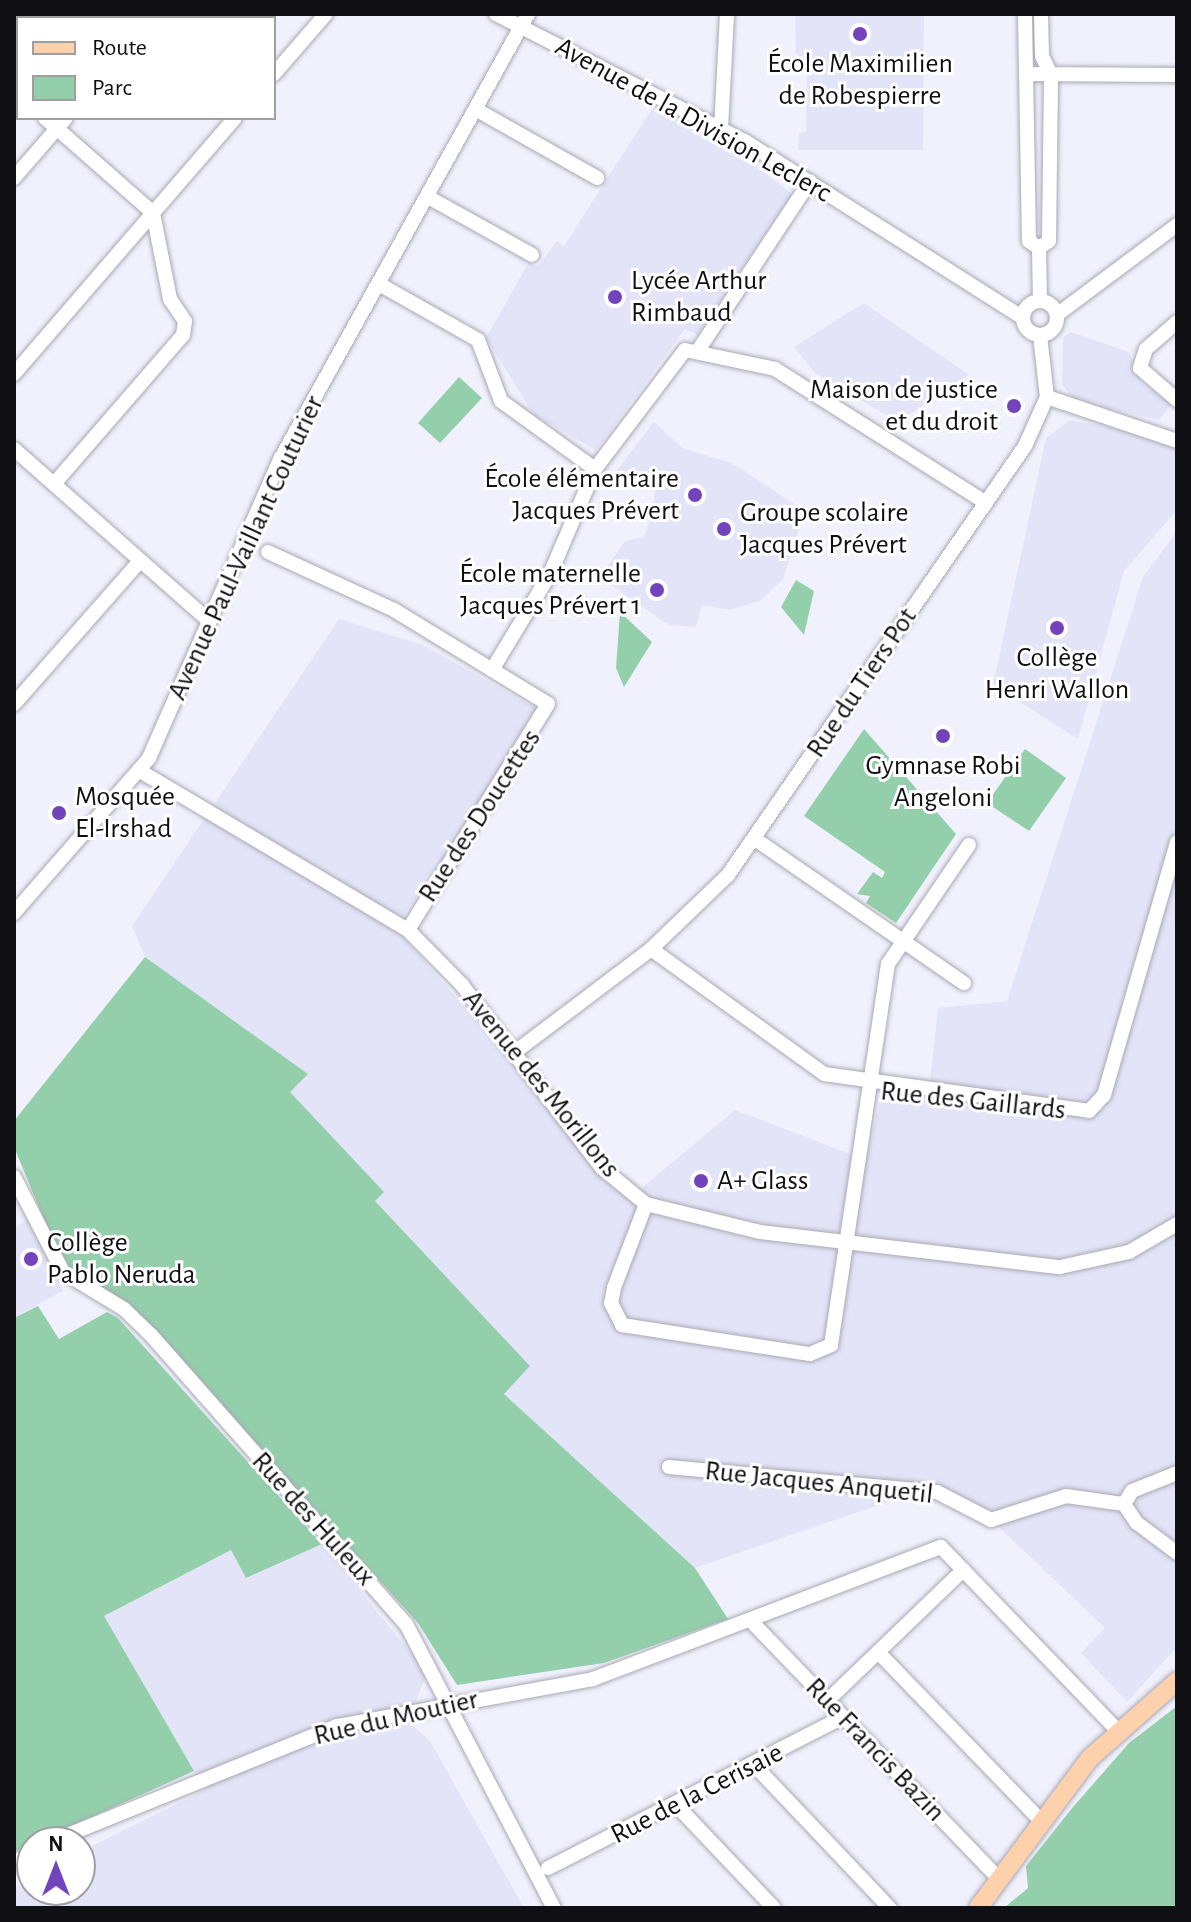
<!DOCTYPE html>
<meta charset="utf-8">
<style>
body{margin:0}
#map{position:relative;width:1191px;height:1922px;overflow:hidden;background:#f1f1fd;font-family:"Alegreya Sans",sans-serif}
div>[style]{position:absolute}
.built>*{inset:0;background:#e4e4f8}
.green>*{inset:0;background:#94cfab}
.roads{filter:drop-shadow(0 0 2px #a9a9b5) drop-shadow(0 0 2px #a9a9b5)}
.minor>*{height:14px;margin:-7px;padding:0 7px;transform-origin:7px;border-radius:7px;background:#fff}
.minor>.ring{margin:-7px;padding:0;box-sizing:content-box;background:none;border:14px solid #fff;border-radius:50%}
.major>*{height:18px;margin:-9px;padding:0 9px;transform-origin:9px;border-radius:9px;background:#fdd1ab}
.dots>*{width:22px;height:22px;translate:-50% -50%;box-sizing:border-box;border:4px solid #fff;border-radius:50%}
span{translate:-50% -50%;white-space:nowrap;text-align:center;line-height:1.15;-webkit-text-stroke:6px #fff;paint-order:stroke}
.poi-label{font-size:28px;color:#101014}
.left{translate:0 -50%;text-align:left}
.right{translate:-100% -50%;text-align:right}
.street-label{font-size:28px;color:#101014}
.frame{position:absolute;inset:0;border:16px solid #101014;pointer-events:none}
.legend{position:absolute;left:16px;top:16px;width:260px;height:104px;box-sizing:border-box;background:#fff;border:2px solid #9f9fa1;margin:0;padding:10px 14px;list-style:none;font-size:24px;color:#101014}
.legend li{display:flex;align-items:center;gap:16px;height:40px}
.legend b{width:40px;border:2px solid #9f9fa1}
.north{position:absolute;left:16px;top:1826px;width:80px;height:80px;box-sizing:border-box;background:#fff;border:2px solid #9f9fa1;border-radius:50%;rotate:0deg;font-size:22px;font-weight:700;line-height:32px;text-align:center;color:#101014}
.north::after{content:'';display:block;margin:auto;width:28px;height:36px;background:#7243ba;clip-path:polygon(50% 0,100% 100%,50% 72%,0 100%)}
</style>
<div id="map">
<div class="built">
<div style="clip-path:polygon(795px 14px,924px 14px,923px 150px,798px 150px,799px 134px,806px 132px,807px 67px,796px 53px)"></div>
<div style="clip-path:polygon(655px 104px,749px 151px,755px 165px,792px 194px,697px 335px,685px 329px,596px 450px,534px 415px,486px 338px,529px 262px,538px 266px,557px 241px,564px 246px)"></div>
<div style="clip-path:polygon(864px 303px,969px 375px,898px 422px,815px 373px,794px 347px)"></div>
<div style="clip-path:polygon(1071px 332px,1129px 352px,1142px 383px,1172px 404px,1159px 420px,1076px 401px,1062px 385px,1063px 337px)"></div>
<div style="clip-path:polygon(1070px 420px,1159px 437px,1177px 451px,1177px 510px,1124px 571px,1078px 739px,993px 685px,1046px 438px)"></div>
<div style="clip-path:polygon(654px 422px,682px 448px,732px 463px,805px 511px,783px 579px,762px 600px,730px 610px,702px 605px,696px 627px,668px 625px,600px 577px,625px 541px,644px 537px,650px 520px,655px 492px,617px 470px)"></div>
<div style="clip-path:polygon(1177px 531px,1177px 1647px,1127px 1702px,1081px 1653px,1105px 1628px,1000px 1528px,934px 1486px,695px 1568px,504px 1394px,530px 1366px,375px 1201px,384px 1192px,289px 1092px,308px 1074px,145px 957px,132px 926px,339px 619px,423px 645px,543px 712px,395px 928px,632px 1196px,735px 1110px,866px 1160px,883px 1086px,930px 1082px,938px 1008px,1007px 1001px,1143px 577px)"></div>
<div style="clip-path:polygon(29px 1220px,63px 1291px,14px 1318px,14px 1227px)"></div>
<div style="clip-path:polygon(322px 1544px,427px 1673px,408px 1721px,430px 1741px,524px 1908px,14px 1908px,14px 1889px,32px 1879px,32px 1890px,80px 1890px,80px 1852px,205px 1790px,103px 1616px,231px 1550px,247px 1578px)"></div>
</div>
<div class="green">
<div style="clip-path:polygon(459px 377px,482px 398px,440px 443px,418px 423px)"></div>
<div style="clip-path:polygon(796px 580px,814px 591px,804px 635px,781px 607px)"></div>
<div style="clip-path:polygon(620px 612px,652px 642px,624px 687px,616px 668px)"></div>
<div style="clip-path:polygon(864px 729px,956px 834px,896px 923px,866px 903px,870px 896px,857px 894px,873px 872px,882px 878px,885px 872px,804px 816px)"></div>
<div style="clip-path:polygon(1025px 749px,1066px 778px,1029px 831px,987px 803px)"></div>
<div style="clip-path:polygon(145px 957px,308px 1074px,290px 1092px,384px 1192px,375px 1201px,530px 1366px,504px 1394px,695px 1568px,728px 1619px,604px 1663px,457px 1685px,418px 1623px,127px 1303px,81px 1280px,60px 1258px,14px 1147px,14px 1121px)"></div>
<div style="clip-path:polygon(38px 1306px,59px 1339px,107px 1312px,118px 1318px,322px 1544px,246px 1578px,231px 1550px,104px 1616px,194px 1771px,14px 1852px,14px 1318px)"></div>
<div style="clip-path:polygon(1177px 1706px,1177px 1908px,1004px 1908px,1028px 1888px,1026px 1866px,1073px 1807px,1129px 1743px)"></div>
</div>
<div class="roads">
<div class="minor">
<div style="left:496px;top:14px;width:281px;rotate:27.1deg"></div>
<div style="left:746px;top:142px;width:328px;rotate:32.4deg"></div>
<div style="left:1025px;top:14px;width:227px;rotate:89deg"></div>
<div style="left:1029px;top:241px;width:12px;rotate:35deg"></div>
<div style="left:153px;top:18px;width:6px;rotate:-45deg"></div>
<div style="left:274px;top:74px;width:79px;rotate:-49.1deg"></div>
<div style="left:1026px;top:74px;width:151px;rotate:0.4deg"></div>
<div style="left:14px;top:91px;width:5px;rotate:37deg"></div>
<div style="left:477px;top:110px;width:138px;rotate:29.5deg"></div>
<div style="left:45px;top:118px;width:144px;rotate:41.3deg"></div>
<div style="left:153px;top:213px;width:88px;rotate:78.8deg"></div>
<div style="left:170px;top:299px;width:27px;rotate:56deg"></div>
<div style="left:185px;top:321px;width:14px;rotate:98deg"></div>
<div style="left:183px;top:335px;width:197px;rotate:130.9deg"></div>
<div style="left:721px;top:129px;width:115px;rotate:-87deg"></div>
<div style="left:14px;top:178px;width:79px;rotate:-49.1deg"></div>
<div style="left:428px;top:197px;width:119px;rotate:29.1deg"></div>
<div style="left:1039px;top:248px;width:12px;rotate:-35deg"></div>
<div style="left:1049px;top:241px;width:166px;rotate:-89.3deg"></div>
<div style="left:1051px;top:75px;width:21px;rotate:-115deg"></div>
<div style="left:1042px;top:56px;width:42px;rotate:-91.4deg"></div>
<div style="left:1039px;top:248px;width:52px;rotate:88.9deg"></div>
<div style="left:379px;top:284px;width:114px;rotate:29.5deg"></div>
<div style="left:478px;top:340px;width:65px;rotate:69.3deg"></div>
<div style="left:501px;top:401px;width:116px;rotate:35.9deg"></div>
<div class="ring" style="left:1023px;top:301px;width:20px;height:20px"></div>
<div style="left:1058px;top:314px;width:149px;rotate:-36.8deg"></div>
<div style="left:1177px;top:322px;width:41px;rotate:138.9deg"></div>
<div style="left:1146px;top:349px;width:20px;rotate:108deg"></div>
<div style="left:1140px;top:368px;width:49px;rotate:40.9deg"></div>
<div style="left:1040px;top:335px;width:62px;rotate:83.6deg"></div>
<div style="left:1047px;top:397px;width:137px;rotate:18.7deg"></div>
<div style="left:699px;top:349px;width:201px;rotate:-56.5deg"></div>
<div style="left:14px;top:374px;width:338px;rotate:-49.2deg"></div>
<div style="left:14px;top:449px;width:261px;rotate:41.4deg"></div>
<div style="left:268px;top:552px;width:139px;rotate:24.7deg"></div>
<div style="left:394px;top:610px;width:180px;rotate:31.4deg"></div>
<div style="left:548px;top:704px;width:266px;rotate:121.8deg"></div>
<div style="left:492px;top:670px;width:112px;rotate:-58.9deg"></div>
<div style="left:550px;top:574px;width:114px;rotate:-66.8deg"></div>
<div style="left:595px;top:469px;width:149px;rotate:-52.9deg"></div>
<div style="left:685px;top:350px;width:92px;rotate:11.9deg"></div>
<div style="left:775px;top:369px;width:250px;rotate:32.4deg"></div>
<div style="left:14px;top:704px;width:191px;rotate:-48.6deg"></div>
<div style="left:140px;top:771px;width:312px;rotate:30.7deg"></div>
<div style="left:408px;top:930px;width:77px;rotate:45.5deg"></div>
<div style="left:462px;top:985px;width:230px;rotate:52.6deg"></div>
<div style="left:602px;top:1168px;width:57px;rotate:39.3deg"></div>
<div style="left:646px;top:1204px;width:117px;rotate:13.8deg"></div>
<div style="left:760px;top:1232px;width:302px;rotate:6.7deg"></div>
<div style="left:1060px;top:1267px;width:71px;rotate:-12.3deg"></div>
<div style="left:1129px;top:1252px;width:56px;rotate:-30.3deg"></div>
<div style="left:755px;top:839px;width:254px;rotate:34.6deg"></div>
<div style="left:14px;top:913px;width:206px;rotate:-48.9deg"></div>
<div style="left:149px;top:758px;width:328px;rotate:-66.3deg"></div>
<div style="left:281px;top:458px;width:508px;rotate:-60.91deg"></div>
<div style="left:651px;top:949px;width:213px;rotate:35.8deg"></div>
<div style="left:824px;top:1074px;width:268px;rotate:7.9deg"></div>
<div style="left:1089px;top:1111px;width:22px;rotate:-47deg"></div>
<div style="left:1104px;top:1095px;width:263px;rotate:-73.9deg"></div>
<div style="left:515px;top:1052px;width:171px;rotate:-37.1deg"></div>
<div style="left:651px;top:949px;width:107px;rotate:-43.9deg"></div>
<div style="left:728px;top:875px;width:522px;rotate:-55.3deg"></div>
<div style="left:1025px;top:446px;width:54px;rotate:-65.8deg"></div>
<div style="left:14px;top:1177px;width:107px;rotate:62.7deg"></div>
<div style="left:63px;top:1272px;width:71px;rotate:31.2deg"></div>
<div style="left:124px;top:1309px;width:37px;rotate:44deg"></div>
<div style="left:151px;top:1335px;width:385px;rotate:48.6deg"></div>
<div style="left:406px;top:1624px;width:320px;rotate:62.5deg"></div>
<div style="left:646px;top:1204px;width:90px;rotate:110.9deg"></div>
<div style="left:614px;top:1288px;width:15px;rotate:101deg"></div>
<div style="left:611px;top:1303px;width:25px;rotate:63deg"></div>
<div style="left:622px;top:1325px;width:190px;rotate:8.8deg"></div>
<div style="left:810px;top:1354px;width:23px;rotate:-23deg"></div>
<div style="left:831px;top:1345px;width:385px;rotate:-81.5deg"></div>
<div style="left:888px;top:964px;width:144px;rotate:-55.8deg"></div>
<div style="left:669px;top:1467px;width:269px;rotate:5.3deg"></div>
<div style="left:937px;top:1492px;width:61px;rotate:27.4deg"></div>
<div style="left:991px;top:1520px;width:79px;rotate:-17.7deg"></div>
<div style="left:1066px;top:1496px;width:59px;rotate:7.9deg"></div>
<div style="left:1124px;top:1504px;width:23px;rotate:56deg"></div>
<div style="left:1137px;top:1523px;width:50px;rotate:36.9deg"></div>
<div style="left:1124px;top:1504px;width:15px;rotate:-58deg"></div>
<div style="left:1132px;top:1491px;width:48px;rotate:-21.8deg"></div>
<div style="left:750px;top:1620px;width:361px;rotate:46.1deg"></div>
<div style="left:878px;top:1652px;width:233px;rotate:46deg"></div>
<div style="left:827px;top:1701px;width:189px;rotate:-43.9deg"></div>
<div style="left:756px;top:1767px;width:195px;rotate:46.5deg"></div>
<div style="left:678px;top:1807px;width:139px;rotate:46.5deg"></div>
<div style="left:50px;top:1842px;width:310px;rotate:-22deg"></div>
<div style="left:337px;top:1726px;width:260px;rotate:-10.4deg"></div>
<div style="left:593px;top:1679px;width:372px;rotate:-20.8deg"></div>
<div style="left:941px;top:1547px;width:252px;rotate:46.1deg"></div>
<div style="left:14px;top:1863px;width:21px;rotate:-31deg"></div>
<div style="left:548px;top:1868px;width:331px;rotate:-27.1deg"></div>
</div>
<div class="major">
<div style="left:978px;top:1908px;width:187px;rotate:-53.3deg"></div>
<div style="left:1090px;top:1758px;width:116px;rotate:-41.5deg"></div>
</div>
</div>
<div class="dots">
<div style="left:860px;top:34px;background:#7243ba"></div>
<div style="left:615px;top:297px;background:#7243ba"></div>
<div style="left:1014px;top:406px;background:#7243ba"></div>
<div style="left:695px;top:495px;background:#7243ba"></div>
<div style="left:724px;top:529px;background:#7243ba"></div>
<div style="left:657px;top:590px;background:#7243ba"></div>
<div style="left:1057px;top:628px;background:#7243ba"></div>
<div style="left:943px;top:736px;background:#7243ba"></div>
<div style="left:59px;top:813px;background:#7243ba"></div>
<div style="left:701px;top:1181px;background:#7243ba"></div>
<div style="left:31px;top:1259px;background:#7243ba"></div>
</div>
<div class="poi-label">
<span style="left:860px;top:80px">École Maximilien<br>de Robespierre</span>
<span class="left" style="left:631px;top:297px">Lycée Arthur<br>Rimbaud</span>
<span class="right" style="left:998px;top:406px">Maison de justice<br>et du droit</span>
<span class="right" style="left:679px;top:495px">École élémentaire<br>Jacques Prévert</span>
<span class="left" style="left:740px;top:529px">Groupe scolaire<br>Jacques Prévert</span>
<span class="right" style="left:641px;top:590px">École maternelle<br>Jacques Prévert 1</span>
<span style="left:1057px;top:674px">Collège<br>Henri Wallon</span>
<span style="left:943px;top:782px">Gymnase Robi<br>Angeloni</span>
<span class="left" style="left:75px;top:813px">Mosquée<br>El-Irshad</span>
<span class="left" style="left:717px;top:1181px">A+ Glass</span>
<span class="left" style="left:47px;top:1259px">Collège<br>Pablo Neruda</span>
</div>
<div class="street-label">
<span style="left:693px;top:120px;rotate:29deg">Avenue de la Division Leclerc</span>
<span style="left:246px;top:548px;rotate:-65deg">Avenue Paul-Vaillant Couturier</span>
<span style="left:862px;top:683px;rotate:-56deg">Rue du Tiers Pot</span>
<span style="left:480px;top:816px;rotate:-57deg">Rue des Doucettes</span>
<span style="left:541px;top:1084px;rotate:51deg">Avenue des Morillons</span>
<span style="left:973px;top:1101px;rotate:6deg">Rue des Gaillards</span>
<span style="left:819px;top:1483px;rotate:6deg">Rue Jacques Anquetil</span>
<span style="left:313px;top:1519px;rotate:48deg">Rue des Huleux</span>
<span style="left:396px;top:1718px;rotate:-13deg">Rue du Moutier</span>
<span style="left:875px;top:1750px;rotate:46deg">Rue Francis Bazin</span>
<span style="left:697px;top:1794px;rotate:-27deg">Rue de la Cerisaie</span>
</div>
<div class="frame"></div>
<ul class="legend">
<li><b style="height:10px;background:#fdd1ab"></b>Route</li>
<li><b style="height:22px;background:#94cfab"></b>Parc</li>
</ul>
<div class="north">N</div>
</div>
